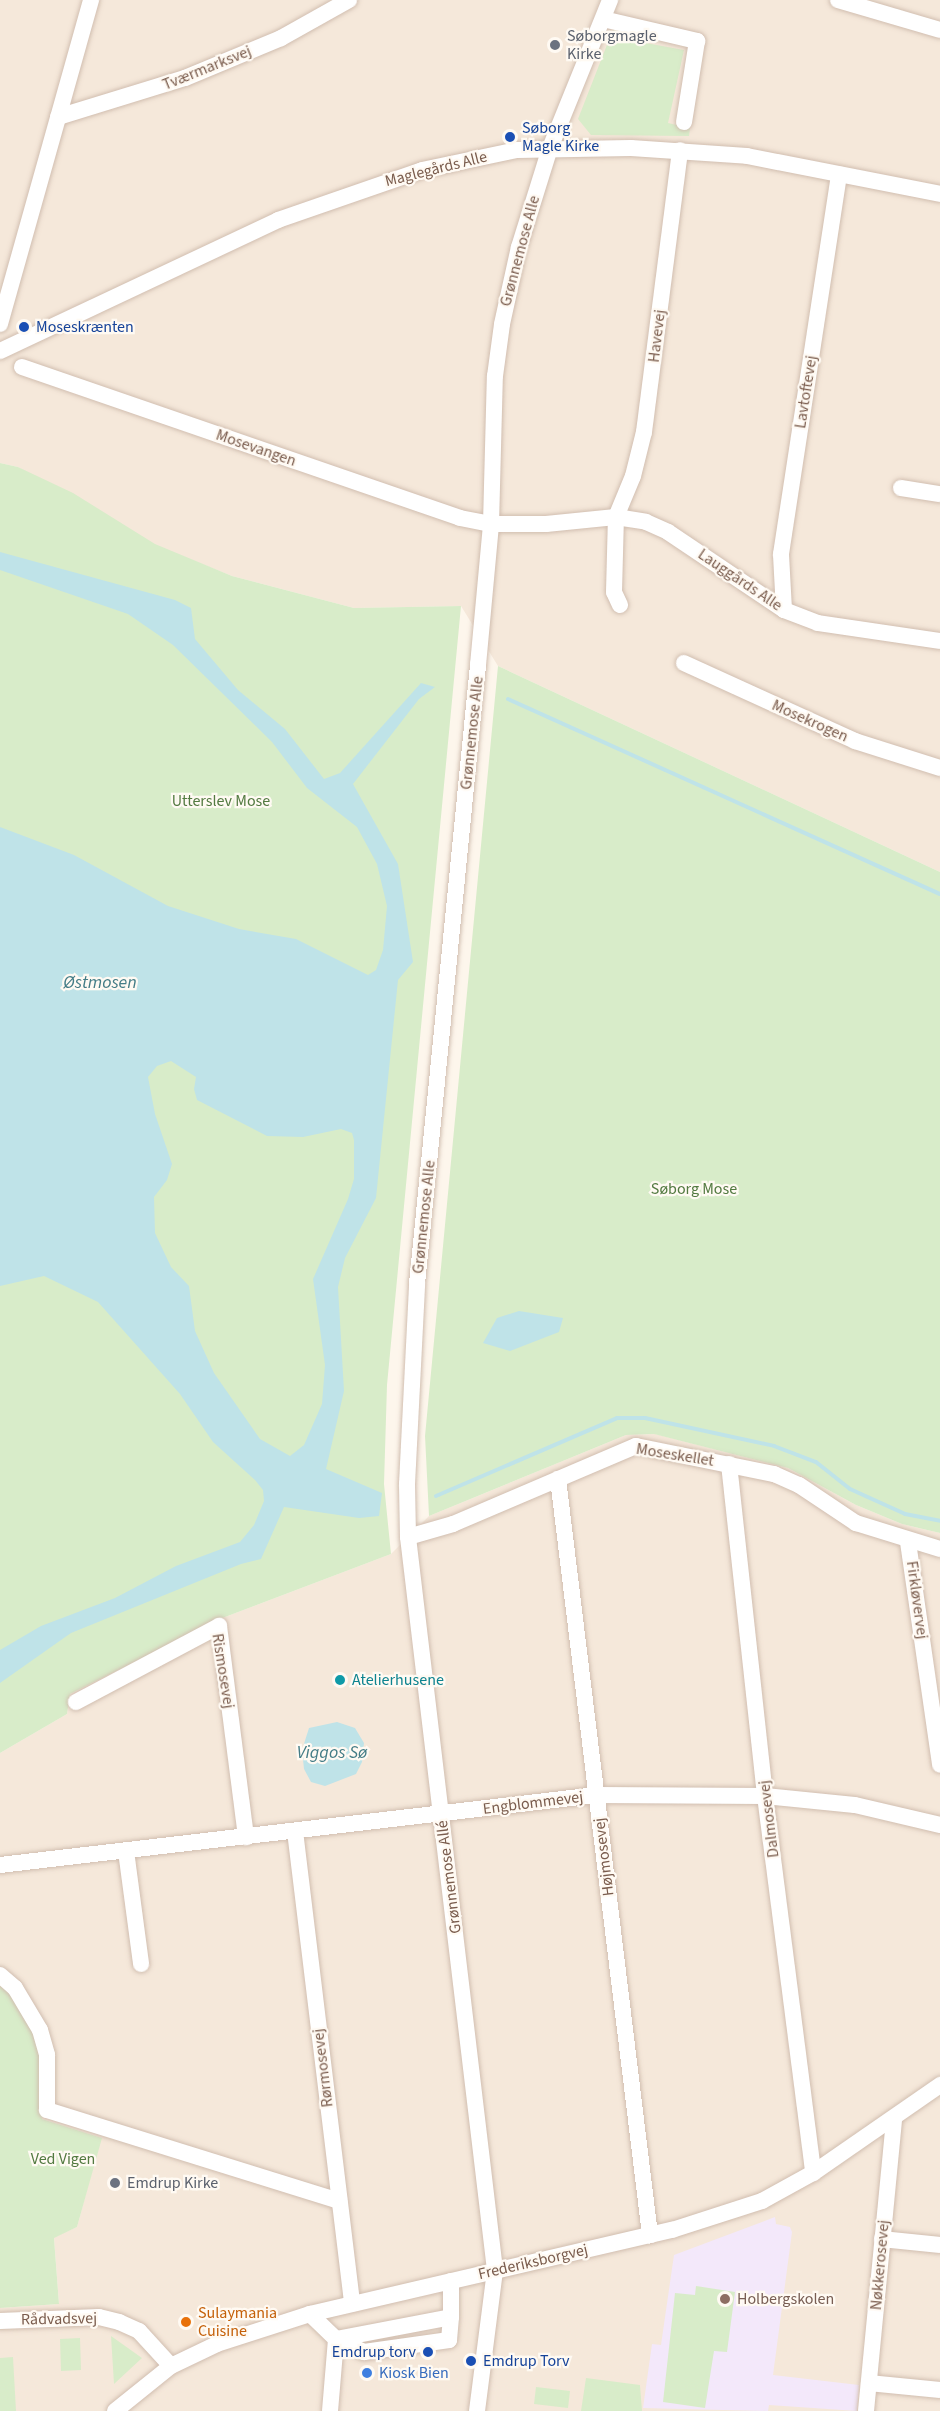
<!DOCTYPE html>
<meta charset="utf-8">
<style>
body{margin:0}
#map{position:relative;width:940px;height:2411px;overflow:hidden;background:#fdf6ec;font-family:"Source Sans 3",sans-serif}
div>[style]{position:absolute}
.residential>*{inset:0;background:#f5e8da}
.education>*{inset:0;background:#f3e8fa}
.green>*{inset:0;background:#d8ecc9}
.water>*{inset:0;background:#bfe3e8}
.stream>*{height:4px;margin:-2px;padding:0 2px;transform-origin:2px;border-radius:2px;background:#bfe3e8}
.roads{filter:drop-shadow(0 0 2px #d1beb0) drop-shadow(0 0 2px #d1beb0)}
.minor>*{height:16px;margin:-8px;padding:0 8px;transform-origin:8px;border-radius:8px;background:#fff}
.dots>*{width:16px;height:16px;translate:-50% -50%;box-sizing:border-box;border:3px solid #fffaf3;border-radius:50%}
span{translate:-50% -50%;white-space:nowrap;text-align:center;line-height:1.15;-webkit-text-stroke:4.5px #fffaf3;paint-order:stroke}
.worship-label{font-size:16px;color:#5b616d}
.left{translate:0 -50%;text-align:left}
.street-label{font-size:16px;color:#7a5c4d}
.transit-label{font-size:16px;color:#164399}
.right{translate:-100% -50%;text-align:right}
.park-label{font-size:16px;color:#537a41}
.culture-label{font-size:16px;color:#0d838f}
.education-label{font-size:16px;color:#785e54}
.food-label{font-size:16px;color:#c56008}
.shop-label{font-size:16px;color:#366cbe}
.water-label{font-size:18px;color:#437c86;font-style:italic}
</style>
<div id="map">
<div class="residential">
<div style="clip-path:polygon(0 0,940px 0,940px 872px,498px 666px,461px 606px,354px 608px,232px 576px,154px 545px,18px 467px,0 463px)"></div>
<div style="clip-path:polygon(655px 1434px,788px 1468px,856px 1505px,902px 1524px,940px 1533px,940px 2411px,0 2411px,0 2308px,59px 2304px,54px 2237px,77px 2227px,101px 2138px,42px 2119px,46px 2081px,0 1982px,0 1753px,67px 1714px,70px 1694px,225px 1617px,391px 1554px,429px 1516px,626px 1435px)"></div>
</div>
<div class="education">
<div style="clip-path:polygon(775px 2217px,776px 2224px,790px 2227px,792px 2232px,773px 2375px,859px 2385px,857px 2411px,769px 2405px,768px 2411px,643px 2408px,652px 2344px,661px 2345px,674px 2255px)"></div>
</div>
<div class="green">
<div style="clip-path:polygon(614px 27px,624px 39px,684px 50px,668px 123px,690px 128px,689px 136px,591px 135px,578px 119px)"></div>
<div style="clip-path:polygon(0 463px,18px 467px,73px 493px,155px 544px,232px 576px,354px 608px,461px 606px,387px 1385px,384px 1484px,391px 1554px,225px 1617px,70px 1694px,67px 1714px,0 1753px)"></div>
<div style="clip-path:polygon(498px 666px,940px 872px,940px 1533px,902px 1524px,856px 1505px,788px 1468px,654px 1434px,626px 1435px,429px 1516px,425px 1436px)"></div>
<div style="clip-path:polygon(0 1982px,33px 2024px,46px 2081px,42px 2119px,102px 2138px,77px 2227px,54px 2238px,59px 2304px,0 2308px)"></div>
<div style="clip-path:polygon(696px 2286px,735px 2292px,727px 2352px,714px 2351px,705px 2408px,663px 2402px,675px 2293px,695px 2295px)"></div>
<div style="clip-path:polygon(111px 2336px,142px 2358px,114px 2384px)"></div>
<div style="clip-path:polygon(80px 2338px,81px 2370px,61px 2371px,60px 2339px)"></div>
<div style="clip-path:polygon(13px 2357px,16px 2411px,0 2411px,0 2358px)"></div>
<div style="clip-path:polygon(586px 2378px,640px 2385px,642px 2411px,581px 2411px)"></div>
<div style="clip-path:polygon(536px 2387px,570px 2391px,568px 2408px,534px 2404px)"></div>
</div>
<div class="water">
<div style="clip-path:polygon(evenodd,0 552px,175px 600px,191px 608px,195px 639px,238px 690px,285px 729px,324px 779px,340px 773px,421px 683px,435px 687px,419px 699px,353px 784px,398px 864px,413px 962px,398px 980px,376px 1198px,345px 1258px,338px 1287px,344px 1391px,326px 1469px,382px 1493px,379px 1516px,359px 1518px,284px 1507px,261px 1559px,241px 1564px,71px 1633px,0 1683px,0 1650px,41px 1626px,115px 1598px,176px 1566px,240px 1542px,254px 1525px,264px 1501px,263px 1490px,255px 1480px,213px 1442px,180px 1394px,98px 1302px,44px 1276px,0 1286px,0 827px,74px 855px,168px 906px,239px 929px,296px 939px,368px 975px,376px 970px,383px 950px,387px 906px,377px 864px,357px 827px,307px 788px,272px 742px,173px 645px,128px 614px,0 570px,0 552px,171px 1061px,196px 1077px,194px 1089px,197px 1100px,267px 1136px,303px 1137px,341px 1129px,352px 1133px,354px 1140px,354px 1179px,348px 1199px,313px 1279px,325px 1365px,322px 1404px,304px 1445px,290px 1456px,260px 1439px,214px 1373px,195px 1331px,189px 1286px,171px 1267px,155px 1233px,154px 1197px,167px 1180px,172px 1164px,155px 1114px,148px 1077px,157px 1066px,171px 1061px)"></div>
<div style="clip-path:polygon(519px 1311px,563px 1318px,559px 1332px,510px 1351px,483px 1343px,497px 1318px)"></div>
<div style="clip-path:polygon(337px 1722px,355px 1728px,364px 1743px,362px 1762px,356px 1774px,325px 1786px,311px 1782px,304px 1769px,302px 1750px,309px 1728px)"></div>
</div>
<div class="stream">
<div style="left:508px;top:699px;width:474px;rotate:24.3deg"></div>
<div style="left:436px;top:1496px;width:197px;rotate:-23.3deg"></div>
<div style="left:617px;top:1418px;width:28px"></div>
<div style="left:645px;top:1418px;width:132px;rotate:12.2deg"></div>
<div style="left:774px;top:1446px;width:45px;rotate:20.9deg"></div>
<div style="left:816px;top:1462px;width:43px;rotate:38.5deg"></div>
<div style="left:850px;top:1489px;width:60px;rotate:24.4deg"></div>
<div style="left:905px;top:1514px;width:36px;rotate:11deg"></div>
</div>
<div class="roads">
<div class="minor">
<div style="left:838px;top:0;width:106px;rotate:16.4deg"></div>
<div style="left:603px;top:19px;width:97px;rotate:13.2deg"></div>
<div style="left:697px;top:41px;width:82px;rotate:99.1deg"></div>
<div style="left:58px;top:117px;width:133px;rotate:-17.1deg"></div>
<div style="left:185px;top:78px;width:104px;rotate:-22.6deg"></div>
<div style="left:281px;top:38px;width:78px;rotate:-29.2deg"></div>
<div style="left:0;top:324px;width:337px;rotate:-74.3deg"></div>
<div style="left:0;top:351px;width:307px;rotate:-25.2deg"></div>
<div style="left:278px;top:220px;width:152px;rotate:-19.1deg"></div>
<div style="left:422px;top:170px;width:97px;rotate:-11.9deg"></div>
<div style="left:517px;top:150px;width:114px;rotate:-1deg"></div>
<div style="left:631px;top:148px;width:116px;rotate:3.9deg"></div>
<div style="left:747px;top:156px;width:197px;rotate:11.1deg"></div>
<div style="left:22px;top:367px;width:463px;rotate:19deg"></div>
<div style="left:460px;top:518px;width:32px;rotate:11deg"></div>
<div style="left:491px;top:524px;width:55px"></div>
<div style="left:546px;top:524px;width:70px;rotate:-5.7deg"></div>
<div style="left:616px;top:517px;width:30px;rotate:9deg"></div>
<div style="left:646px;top:522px;width:24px;rotate:24deg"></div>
<div style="left:668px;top:532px;width:140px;rotate:33.9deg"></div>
<div style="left:784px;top:610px;width:36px;rotate:21deg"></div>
<div style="left:818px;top:623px;width:123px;rotate:8.4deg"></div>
<div style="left:901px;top:488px;width:39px;rotate:9deg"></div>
<div style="left:620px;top:605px;width:14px;rotate:-115deg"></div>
<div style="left:614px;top:592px;width:75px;rotate:-88.5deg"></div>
<div style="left:616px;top:517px;width:44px;rotate:-67.5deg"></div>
<div style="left:633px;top:476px;width:45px;rotate:-76deg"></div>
<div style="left:644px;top:432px;width:284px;rotate:-82.7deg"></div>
<div style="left:784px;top:610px;width:56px;rotate:-93.1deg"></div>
<div style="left:781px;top:554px;width:384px;rotate:-81.3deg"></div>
<div style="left:684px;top:663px;width:188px;rotate:24.5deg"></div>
<div style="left:855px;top:741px;width:89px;rotate:17.6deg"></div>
<div style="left:729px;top:1464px;width:334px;rotate:83.8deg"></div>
<div style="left:765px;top:1796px;width:380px;rotate:82.7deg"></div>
<div style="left:558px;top:1479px;width:762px;rotate:83.06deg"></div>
<div style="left:408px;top:1537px;width:47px;rotate:-16.1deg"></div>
<div style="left:453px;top:1524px;width:199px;rotate:-23.1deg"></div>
<div style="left:636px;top:1446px;width:141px;rotate:11.5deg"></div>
<div style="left:774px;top:1474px;width:27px;rotate:24deg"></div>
<div style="left:799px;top:1485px;width:69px;rotate:33.7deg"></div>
<div style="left:856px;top:1523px;width:88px;rotate:17.2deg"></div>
<div style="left:908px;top:1542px;width:225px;rotate:81.8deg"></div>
<div style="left:76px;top:1702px;width:162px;rotate:-28deg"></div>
<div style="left:219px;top:1626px;width:213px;rotate:82.7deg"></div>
<div style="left:295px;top:1831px;width:476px;rotate:83.1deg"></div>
<div style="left:126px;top:1851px;width:114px;rotate:82.4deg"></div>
<div style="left:0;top:1865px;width:601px;rotate:-6.69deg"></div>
<div style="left:597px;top:1795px;width:168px;rotate:0.3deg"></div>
<div style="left:765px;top:1796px;width:90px;rotate:5.7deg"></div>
<div style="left:855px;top:1805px;width:87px;rotate:13.2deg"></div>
<div style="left:0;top:1975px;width:20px;rotate:41deg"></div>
<div style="left:15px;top:1988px;width:49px;rotate:59.2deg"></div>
<div style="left:40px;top:2030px;width:26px;rotate:74deg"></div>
<div style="left:47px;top:2055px;width:55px;rotate:90deg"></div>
<div style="left:47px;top:2110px;width:306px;rotate:17.3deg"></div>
<div style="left:882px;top:2239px;width:58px;rotate:5.9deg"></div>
<div style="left:310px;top:2314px;width:36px;rotate:44deg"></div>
<div style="left:336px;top:2339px;width:31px;rotate:25deg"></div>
<div style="left:364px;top:2352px;width:86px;rotate:-8deg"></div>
<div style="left:449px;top:2340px;width:23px;rotate:-85deg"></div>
<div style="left:0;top:2321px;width:99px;rotate:-2.3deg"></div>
<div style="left:99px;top:2317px;width:21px;rotate:14deg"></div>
<div style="left:119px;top:2322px;width:22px;rotate:24deg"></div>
<div style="left:139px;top:2331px;width:47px;rotate:47.6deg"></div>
<div style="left:336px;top:2339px;width:117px;rotate:-10.8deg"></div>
<div style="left:451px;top:2317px;width:36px;rotate:-90deg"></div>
<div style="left:869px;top:2383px;width:71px;rotate:5.6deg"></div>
<div style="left:115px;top:2411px;width:72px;rotate:-38.8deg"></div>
<div style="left:171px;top:2366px;width:51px;rotate:-25.6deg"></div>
<div style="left:217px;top:2344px;width:98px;rotate:-17.9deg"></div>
<div style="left:310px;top:2314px;width:372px;rotate:-13.1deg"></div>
<div style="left:672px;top:2230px;width:95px;rotate:-17.9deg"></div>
<div style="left:762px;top:2201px;width:58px;rotate:-28.8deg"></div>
<div style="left:813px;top:2173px;width:155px;rotate:-34.7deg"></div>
<div style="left:330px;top:2411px;width:72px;rotate:-85.2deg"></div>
<div style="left:477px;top:2411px;width:142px;rotate:-82.7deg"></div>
<div style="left:495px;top:2270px;width:738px;rotate:-96.77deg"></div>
<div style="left:408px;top:1537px;width:53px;rotate:-91.1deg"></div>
<div style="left:407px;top:1484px;width:200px;rotate:-87.1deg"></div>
<div style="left:417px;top:1284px;width:622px;rotate:-84.37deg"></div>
<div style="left:478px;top:665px;width:142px;rotate:-84.7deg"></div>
<div style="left:491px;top:524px;width:148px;rotate:-88.5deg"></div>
<div style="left:495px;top:376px;width:52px;rotate:-82.3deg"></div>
<div style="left:502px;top:324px;width:79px;rotate:-77.6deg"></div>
<div style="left:519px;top:247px;width:104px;rotate:-72.6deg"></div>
<div style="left:550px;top:148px;width:160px;rotate:-67.9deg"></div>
<div style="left:866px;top:2411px;width:292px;rotate:-84.5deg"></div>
</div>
</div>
<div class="dots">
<div style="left:555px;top:45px;background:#6b7280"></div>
<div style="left:510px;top:137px;background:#1a4fb4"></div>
<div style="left:24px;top:327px;background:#1a4fb4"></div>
<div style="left:340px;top:1680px;background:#0f9aa8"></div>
<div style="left:115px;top:2183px;background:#6b7280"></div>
<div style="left:725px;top:2299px;background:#8d6e63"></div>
<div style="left:186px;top:2322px;background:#e8710a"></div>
<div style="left:428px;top:2352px;background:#1a4fb4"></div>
<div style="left:471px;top:2361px;background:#1a4fb4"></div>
<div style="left:367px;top:2373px;background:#3f7fe0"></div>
</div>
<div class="worship-label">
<span class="left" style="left:567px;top:45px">Søborgmagle<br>Kirke</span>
<span class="left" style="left:127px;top:2183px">Emdrup Kirke</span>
</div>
<div class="street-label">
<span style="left:207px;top:68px;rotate:-22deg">Tværmarksvej</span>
<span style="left:436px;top:169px;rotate:-14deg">Maglegårds Alle</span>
<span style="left:520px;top:251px;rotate:-75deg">Grønnemose Alle</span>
<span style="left:657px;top:336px;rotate:-83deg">Havevej</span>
<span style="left:806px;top:392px;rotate:-81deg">Lavtoftevej</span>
<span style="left:256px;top:448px;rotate:19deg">Mosevangen</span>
<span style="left:740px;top:580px;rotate:34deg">Lauggårds Alle</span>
<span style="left:810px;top:721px;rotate:24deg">Mosekrogen</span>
<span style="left:472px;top:733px;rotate:-84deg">Grønnemose Alle</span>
<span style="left:424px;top:1217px;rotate:-84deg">Grønnemose Alle</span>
<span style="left:675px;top:1455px;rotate:9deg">Moseskellet</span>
<span style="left:917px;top:1600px;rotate:82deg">Firkløvervej</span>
<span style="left:223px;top:1671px;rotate:81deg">Rismosevej</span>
<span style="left:533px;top:1803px;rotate:-7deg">Engblommevej</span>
<span style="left:769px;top:1819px;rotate:-97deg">Dalmosevej</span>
<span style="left:604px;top:1857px;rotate:-97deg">Højmosevej</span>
<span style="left:449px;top:1877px;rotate:-97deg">Grønnemose Allé</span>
<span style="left:323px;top:2068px;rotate:-97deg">Rørmosevej</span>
<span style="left:533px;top:2262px;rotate:-13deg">Frederiksborgvej</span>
<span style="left:880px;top:2265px;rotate:-85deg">Nøkkerosevej</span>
<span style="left:59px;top:2319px;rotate:-1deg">Rådvadsvej</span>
</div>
<div class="transit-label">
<span class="left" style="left:522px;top:137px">Søborg<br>Magle Kirke</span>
<span class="left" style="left:36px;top:327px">Moseskrænten</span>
<span class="right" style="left:416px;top:2352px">Emdrup torv</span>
<span class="left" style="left:483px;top:2361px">Emdrup Torv</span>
</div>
<div class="park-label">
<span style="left:221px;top:801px">Utterslev Mose</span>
<span style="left:694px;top:1189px">Søborg Mose</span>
<span style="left:63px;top:2159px">Ved Vigen</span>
</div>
<div class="culture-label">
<span class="left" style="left:352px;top:1680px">Atelierhusene</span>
</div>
<div class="education-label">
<span class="left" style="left:737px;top:2299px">Holbergskolen</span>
</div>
<div class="food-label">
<span class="left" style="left:198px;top:2322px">Sulaymania<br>Cuisine</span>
</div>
<div class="shop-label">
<span class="left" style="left:379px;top:2373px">Kiosk Bien</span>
</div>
<div class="water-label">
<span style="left:100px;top:983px">Østmosen</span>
<span style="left:332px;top:1753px">Viggos Sø</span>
</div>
</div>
